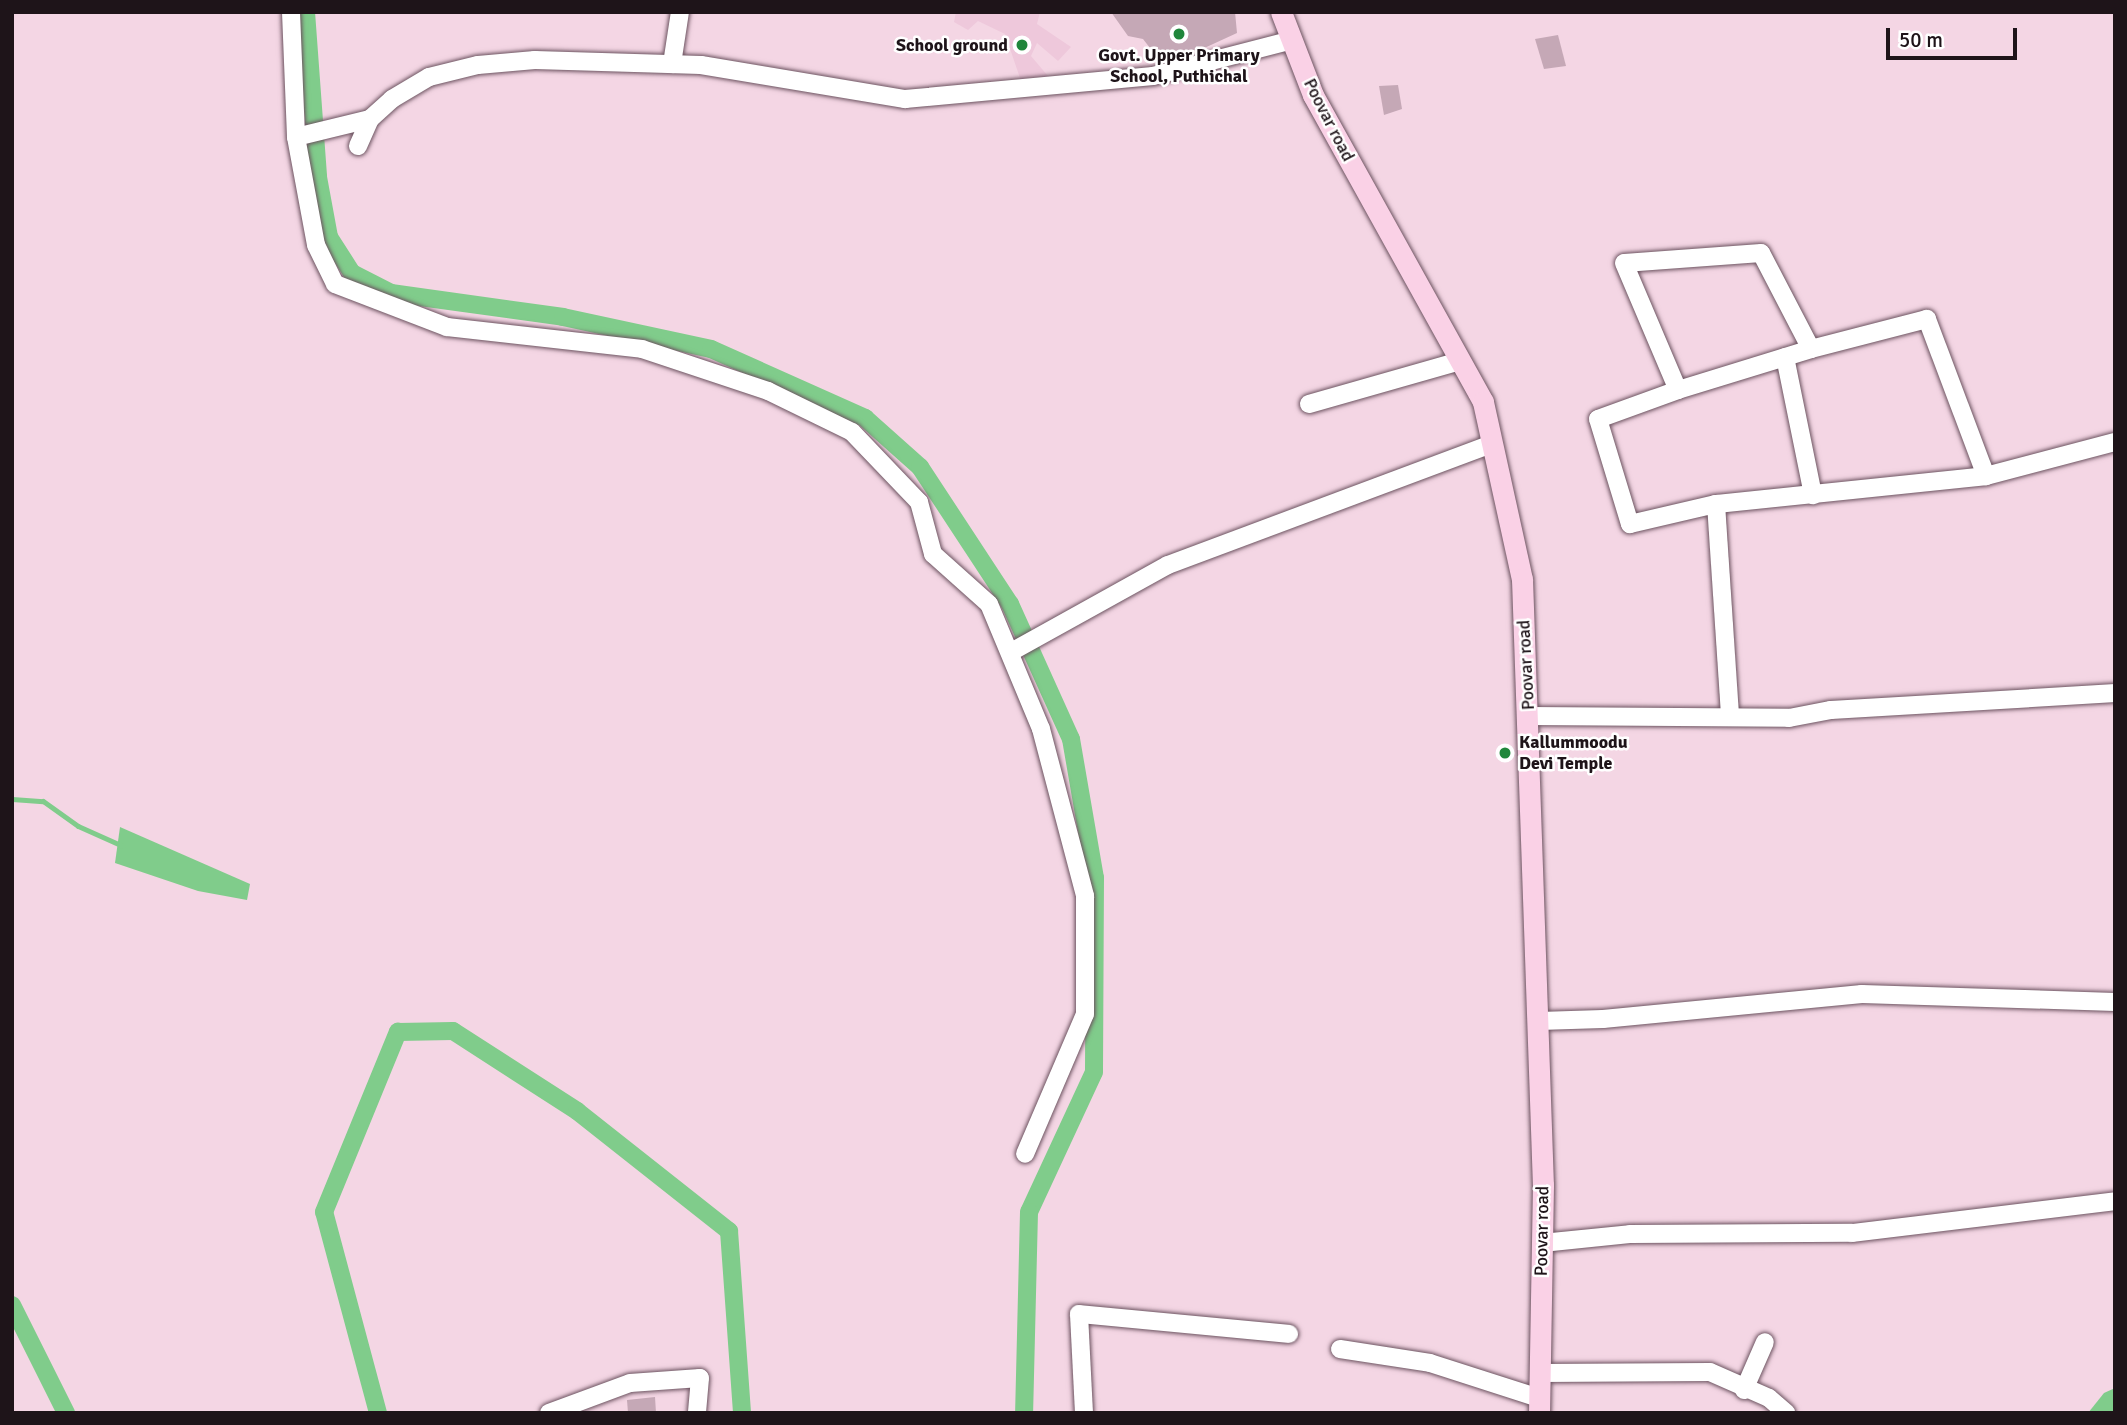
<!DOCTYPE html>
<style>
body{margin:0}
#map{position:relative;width:2127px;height:1425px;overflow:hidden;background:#f4d6e4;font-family:Signika,sans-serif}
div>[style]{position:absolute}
.built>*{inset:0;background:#eec8db}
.water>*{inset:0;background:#80cc8b}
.stream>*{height:5px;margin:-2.5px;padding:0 2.5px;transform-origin:2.5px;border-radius:2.5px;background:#80cc8b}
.canal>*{height:18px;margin:-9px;padding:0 9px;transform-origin:9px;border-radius:9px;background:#80cc8b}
.building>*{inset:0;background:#c5a8b6}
.roads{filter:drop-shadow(0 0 2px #6c5360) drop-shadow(0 0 2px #6c5360)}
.minor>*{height:18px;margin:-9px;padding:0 9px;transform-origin:9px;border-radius:9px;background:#fff}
.major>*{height:21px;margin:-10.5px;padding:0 10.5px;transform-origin:10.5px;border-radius:10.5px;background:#fad1e6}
.dots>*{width:19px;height:19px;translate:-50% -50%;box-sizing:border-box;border:4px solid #fff;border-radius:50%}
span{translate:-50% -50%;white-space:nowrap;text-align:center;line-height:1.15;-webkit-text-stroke:5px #fff;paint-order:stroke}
.poi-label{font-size:18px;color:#1e1419;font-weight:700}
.right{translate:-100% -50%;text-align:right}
.left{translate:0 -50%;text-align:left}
.street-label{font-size:18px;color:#1e1419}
.frame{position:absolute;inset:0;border:14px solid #1e1419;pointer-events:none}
.scale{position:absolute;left:1886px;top:28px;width:131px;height:32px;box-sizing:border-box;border:4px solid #1e1419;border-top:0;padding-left:9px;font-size:21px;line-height:24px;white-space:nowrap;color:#1e1419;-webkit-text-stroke:5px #fff;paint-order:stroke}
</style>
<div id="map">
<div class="built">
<div style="clip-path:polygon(956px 12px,1040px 12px,1037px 24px,1071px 47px,1058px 61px,1037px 43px,1031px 56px,1048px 76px,1021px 81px,1005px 34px,978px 21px,968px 30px,954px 22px)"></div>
</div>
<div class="water">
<div style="clip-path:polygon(120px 827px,250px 884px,247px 900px,198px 891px,115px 863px)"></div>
<div style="clip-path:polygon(2115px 1388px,2115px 1413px,2088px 1413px,2104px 1393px)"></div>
</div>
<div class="stream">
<div style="left:12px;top:799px;width:31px;rotate:4deg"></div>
<div style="left:43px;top:801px;width:43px;rotate:35.5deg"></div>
<div style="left:78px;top:826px;width:49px;rotate:24deg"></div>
</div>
<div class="canal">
<div style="left:306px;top:12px;width:165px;rotate:85.8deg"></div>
<div style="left:318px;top:177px;width:61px;rotate:79.6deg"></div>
<div style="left:329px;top:237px;width:43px;rotate:57.4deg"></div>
<div style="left:352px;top:273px;width:44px;rotate:27.1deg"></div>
<div style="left:391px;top:293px;width:174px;rotate:7.9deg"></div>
<div style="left:563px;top:317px;width:151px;rotate:12.2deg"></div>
<div style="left:711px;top:349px;width:169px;rotate:24.1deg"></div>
<div style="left:865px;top:418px;width:74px;rotate:41.7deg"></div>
<div style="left:920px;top:467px;width:164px;rotate:56.7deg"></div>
<div style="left:1010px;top:604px;width:148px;rotate:65.7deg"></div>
<div style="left:1071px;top:739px;width:141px;rotate:80.2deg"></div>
<div style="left:1095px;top:878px;width:194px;rotate:90.3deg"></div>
<div style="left:1094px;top:1072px;width:154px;rotate:114.9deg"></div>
<div style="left:1029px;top:1212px;width:201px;rotate:91.4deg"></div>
<div style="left:12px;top:1305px;width:121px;rotate:63.4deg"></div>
<div style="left:378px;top:1413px;width:208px;rotate:-105deg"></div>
<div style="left:324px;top:1212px;width:195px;rotate:-67.7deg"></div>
<div style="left:398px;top:1032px;width:55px;rotate:-1deg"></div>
<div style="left:453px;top:1031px;width:148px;rotate:32.8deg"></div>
<div style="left:577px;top:1111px;width:194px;rotate:38.3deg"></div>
<div style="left:729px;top:1231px;width:182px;rotate:85.9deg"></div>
</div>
<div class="building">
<div style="clip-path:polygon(1111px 12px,1235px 12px,1237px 33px,1200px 50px,1157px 57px,1143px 39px,1128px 36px)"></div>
<div style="clip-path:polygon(1558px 35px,1566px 66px,1544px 69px,1535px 39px)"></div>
<div style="clip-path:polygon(1398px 85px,1402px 109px,1384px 115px,1379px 86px)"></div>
<div style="clip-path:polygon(655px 1397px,656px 1413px,628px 1413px,627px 1400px)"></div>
</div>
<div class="roads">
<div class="minor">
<div style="left:291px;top:12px;width:125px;rotate:87.7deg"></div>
<div style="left:296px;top:137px;width:110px;rotate:79.5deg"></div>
<div style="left:316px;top:245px;width:43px;rotate:64deg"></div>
<div style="left:335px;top:284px;width:120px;rotate:21deg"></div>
<div style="left:447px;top:327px;width:196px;rotate:6.4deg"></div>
<div style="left:642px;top:349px;width:133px;rotate:18.4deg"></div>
<div style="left:768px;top:391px;width:93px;rotate:26deg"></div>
<div style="left:852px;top:432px;width:97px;rotate:46.3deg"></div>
<div style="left:919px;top:502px;width:54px;rotate:74.9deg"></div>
<div style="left:933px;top:554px;width:75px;rotate:41.8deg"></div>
<div style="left:989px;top:604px;width:135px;rotate:67.4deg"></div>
<div style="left:1041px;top:729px;width:173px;rotate:75.2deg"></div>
<div style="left:1085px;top:896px;width:118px;rotate:90deg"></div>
<div style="left:1085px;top:1014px;width:152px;rotate:113.2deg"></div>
<div style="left:672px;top:64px;width:53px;rotate:-81.3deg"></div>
<div style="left:296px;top:137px;width:76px;rotate:-13.7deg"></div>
<div style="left:358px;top:146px;width:30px;rotate:-66deg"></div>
<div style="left:370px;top:119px;width:30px;rotate:-42deg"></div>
<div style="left:392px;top:99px;width:43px;rotate:-30.7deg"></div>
<div style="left:429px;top:77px;width:50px;rotate:-13.8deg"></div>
<div style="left:478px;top:65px;width:57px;rotate:-5deg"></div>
<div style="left:535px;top:60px;width:166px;rotate:1.7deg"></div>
<div style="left:701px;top:65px;width:207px;rotate:9.5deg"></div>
<div style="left:905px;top:99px;width:249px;rotate:-5.3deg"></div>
<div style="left:1153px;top:76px;width:144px;rotate:-14.5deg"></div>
<div style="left:1785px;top:357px;width:141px;rotate:78.5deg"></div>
<div style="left:1678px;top:390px;width:139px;rotate:-17.1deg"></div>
<div style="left:1309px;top:404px;width:157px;rotate:-15.9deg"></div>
<div style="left:1986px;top:476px;width:168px;rotate:-110.6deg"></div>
<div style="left:1927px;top:319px;width:120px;rotate:165.5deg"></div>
<div style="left:1811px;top:349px;width:108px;rotate:-117.5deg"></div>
<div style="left:1761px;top:253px;width:137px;rotate:175.8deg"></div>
<div style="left:1624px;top:263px;width:138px;rotate:67deg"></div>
<div style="left:1678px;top:390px;width:85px;rotate:160.1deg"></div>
<div style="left:1598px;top:419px;width:110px;rotate:73.1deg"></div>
<div style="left:1630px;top:524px;width:88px;rotate:-13.1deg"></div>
<div style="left:1716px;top:504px;width:271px;rotate:-5.9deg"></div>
<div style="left:1986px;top:476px;width:133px;rotate:-14.8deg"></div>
<div style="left:1716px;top:504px;width:213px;rotate:86.2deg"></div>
<div style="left:1011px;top:652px;width:179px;rotate:-29deg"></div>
<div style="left:1168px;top:565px;width:346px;rotate:-20.5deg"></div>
<div style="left:1528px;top:716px;width:261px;rotate:0.4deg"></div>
<div style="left:1789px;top:718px;width:43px;rotate:-10.8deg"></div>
<div style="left:1831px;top:710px;width:285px;rotate:-3.4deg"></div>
<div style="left:1539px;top:1021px;width:64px;rotate:-1.8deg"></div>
<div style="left:1603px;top:1019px;width:260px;rotate:-5.5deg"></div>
<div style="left:1862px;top:994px;width:253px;rotate:1.8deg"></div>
<div style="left:1542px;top:1243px;width:88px;rotate:-5.8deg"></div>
<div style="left:1630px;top:1234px;width:222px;rotate:-0.3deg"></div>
<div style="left:1852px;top:1233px;width:265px;rotate:-6.9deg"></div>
<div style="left:1340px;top:1349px;width:91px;rotate:8.8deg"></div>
<div style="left:1430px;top:1363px;width:114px;rotate:17.8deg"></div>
<div style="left:1540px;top:1373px;width:170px;rotate:-0.3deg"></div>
<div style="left:1710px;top:1372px;width:64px;rotate:23.8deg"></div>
<div style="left:1769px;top:1398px;width:23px;rotate:41deg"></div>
<div style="left:1744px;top:1390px;width:52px;rotate:-66.4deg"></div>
<div style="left:549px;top:1413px;width:86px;rotate:-20.3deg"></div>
<div style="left:630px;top:1383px;width:70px;rotate:-4.1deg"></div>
<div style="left:700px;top:1378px;width:35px;rotate:95deg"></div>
<div style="left:1084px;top:1413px;width:99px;rotate:-92.9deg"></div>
<div style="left:1079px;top:1314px;width:211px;rotate:5.4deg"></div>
</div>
<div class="major">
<div style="left:1281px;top:12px;width:89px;rotate:68.9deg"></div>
<div style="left:1313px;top:95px;width:351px;rotate:61deg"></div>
<div style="left:1483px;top:402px;width:181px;rotate:77.6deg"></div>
<div style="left:1522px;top:579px;width:606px;rotate:88.02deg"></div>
<div style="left:1543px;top:1185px;width:228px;rotate:91deg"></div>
</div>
</div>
<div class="dots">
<div style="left:1179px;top:34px;background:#20863b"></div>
<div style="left:1022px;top:45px;background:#20863b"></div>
<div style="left:1505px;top:753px;background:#20863b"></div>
</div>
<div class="poi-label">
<span class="right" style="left:1008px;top:45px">School ground</span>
<span style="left:1179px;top:66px">Govt. Upper Primary<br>School, Puthichal</span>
<span class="left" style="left:1519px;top:753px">Kallummoodu<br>Devi Temple</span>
</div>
<div class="street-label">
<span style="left:1329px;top:120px;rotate:63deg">Poovar road</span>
<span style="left:1526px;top:665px;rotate:-93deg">Poovar road</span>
<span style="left:1542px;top:1231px;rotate:-89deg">Poovar road</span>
</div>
<div class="frame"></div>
<div class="scale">50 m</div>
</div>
